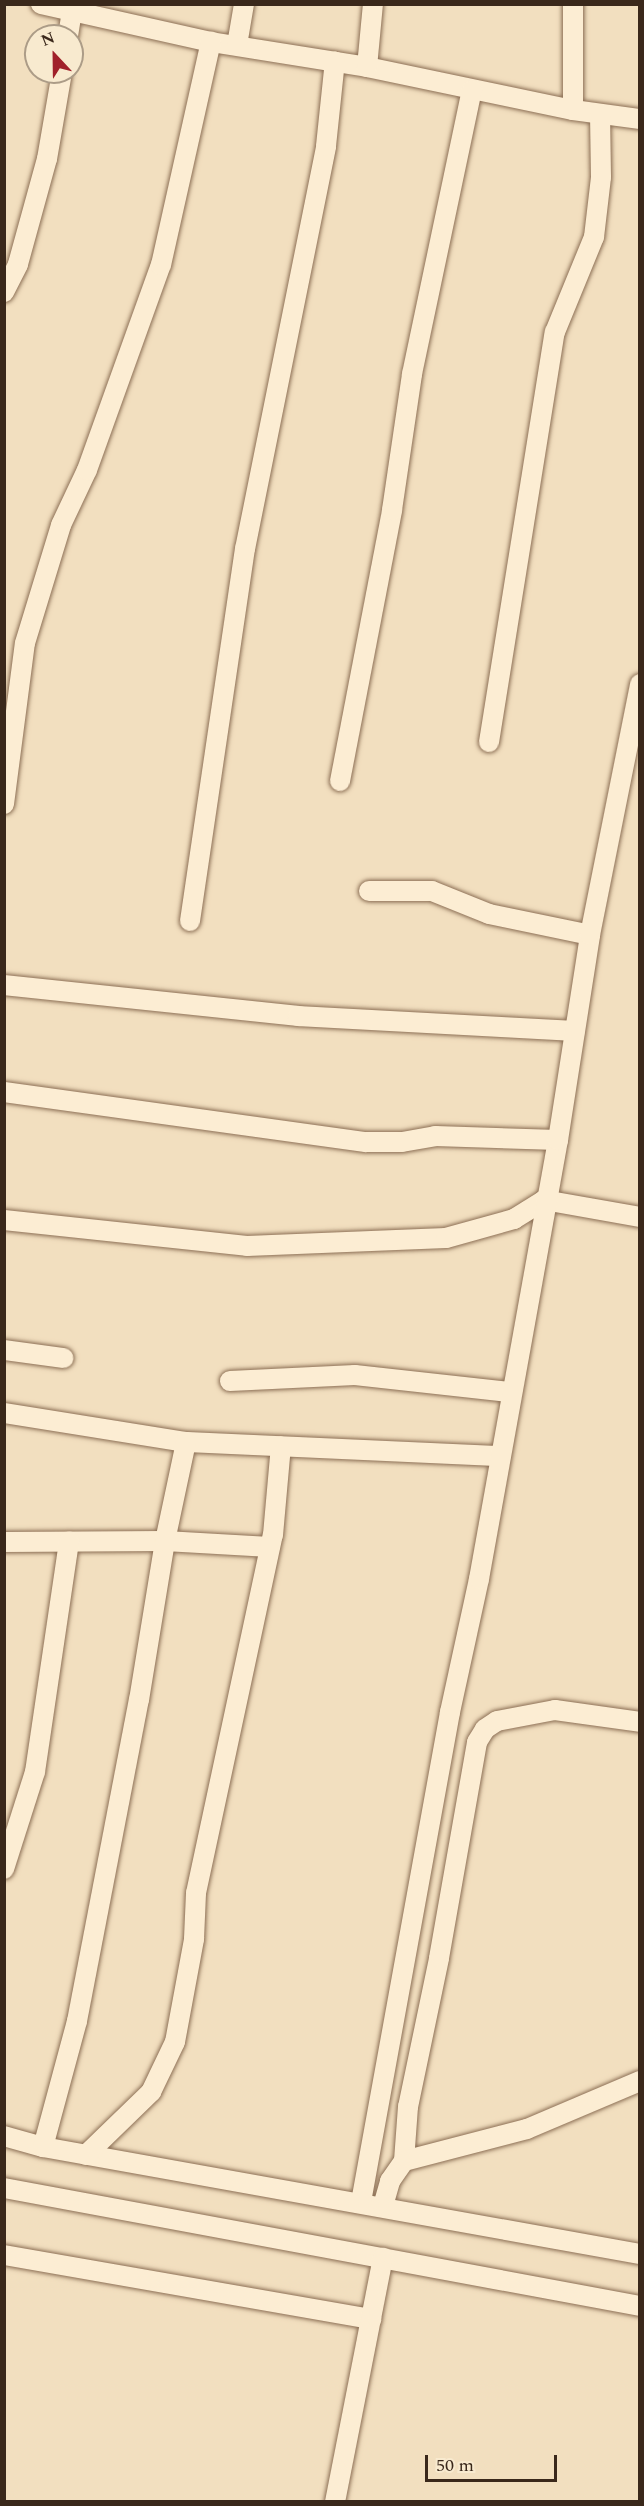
<!DOCTYPE html>
<style>
body{margin:0}
#map{position:relative;width:644px;height:2506px;overflow:hidden;background:#f2dfbf;font-family:Spectral,serif}
div>[style]{position:absolute}
.roads{filter:drop-shadow(0 0 2px #8c6f55) drop-shadow(0 0 2px #8c6f55)}
.minor>*{height:20px;margin:-10px;padding:0 10px;transform-origin:10px;border-radius:10px;background:#fcedd3}
span{translate:-50% -50%;white-space:nowrap;text-align:center;line-height:1.15;-webkit-text-stroke:5px #f8eacf;paint-order:stroke}
.frame{position:absolute;inset:0;border:6px solid #3a281b;pointer-events:none}
.north{position:absolute;left:24px;top:24px;width:60px;height:60px;box-sizing:border-box;background:#f8eacf;border:2px solid #ac9c87;border-radius:50%;rotate:338deg;font-size:16px;font-weight:700;line-height:24px;text-align:center;color:#3a281b}
.north::after{content:'';display:block;margin:auto;width:21px;height:27px;background:#a0202a;clip-path:polygon(50% 0,100% 100%,50% 72%,0 100%)}
.scale{position:absolute;left:425px;top:2455px;width:132px;height:27px;box-sizing:border-box;border:3px solid #3a281b;border-top:0;padding-left:8px;font-size:18px;line-height:21px;white-space:nowrap;color:#3a281b;-webkit-text-stroke:4px #f8eacf;paint-order:stroke}
</style>
<div id="map">
<div class="roads">
<div class="minor">
<div style="left:41px;top:4px;width:174px;rotate:12.6deg"></div>
<div style="left:211px;top:42px;width:158px;rotate:9.1deg"></div>
<div style="left:367px;top:67px;width:210px;rotate:11.8deg"></div>
<div style="left:573px;top:110px;width:68px;rotate:7.7deg"></div>
<div style="left:68px;top:36px;width:26px;rotate:-81deg"></div>
<div style="left:237px;top:45px;width:42px;rotate:-80.3deg"></div>
<div style="left:367px;top:67px;width:63px;rotate:-84.6deg"></div>
<div style="left:573px;top:110px;width:106px;rotate:-90deg"></div>
<div style="left:4px;top:292px;width:31px;rotate:-63deg"></div>
<div style="left:18px;top:264px;width:109px;rotate:-74.6deg"></div>
<div style="left:47px;top:159px;width:88px;rotate:-80.2deg"></div>
<div style="left:489px;top:742px;width:415px;rotate:-80.9deg"></div>
<div style="left:555px;top:332px;width:103px;rotate:-67.7deg"></div>
<div style="left:594px;top:237px;width:60px;rotate:-83.3deg"></div>
<div style="left:601px;top:177px;width:63px;rotate:-90.9deg"></div>
<div style="left:340px;top:781px;width:276px;rotate:-79.1deg"></div>
<div style="left:392px;top:510px;width:137px;rotate:-81.6deg"></div>
<div style="left:412px;top:374px;width:290px;rotate:-78.1deg"></div>
<div style="left:4px;top:804px;width:162px;rotate:-82.6deg"></div>
<div style="left:25px;top:643px;width:123px;rotate:-73deg"></div>
<div style="left:61px;top:525px;width:61px;rotate:-64.7deg"></div>
<div style="left:87px;top:470px;width:218px;rotate:-70.2deg"></div>
<div style="left:161px;top:265px;width:229px;rotate:-77.4deg"></div>
<div style="left:369px;top:891px;width:63px"></div>
<div style="left:432px;top:891px;width:61px;rotate:22deg"></div>
<div style="left:489px;top:914px;width:103px;rotate:11.7deg"></div>
<div style="left:190px;top:921px;width:376px;rotate:-81.6deg"></div>
<div style="left:245px;top:549px;width:411px;rotate:-78.6deg"></div>
<div style="left:326px;top:146px;width:85px;rotate:-84deg"></div>
<div style="left:4px;top:985px;width:296px;rotate:6deg"></div>
<div style="left:298px;top:1016px;width:277px;rotate:3.1deg"></div>
<div style="left:4px;top:1092px;width:365px;rotate:7.9deg"></div>
<div style="left:366px;top:1142px;width:36px"></div>
<div style="left:402px;top:1142px;width:34px;rotate:-10deg"></div>
<div style="left:435px;top:1136px;width:123px;rotate:1.9deg"></div>
<div style="left:4px;top:1220px;width:244px;rotate:6.1deg"></div>
<div style="left:247px;top:1246px;width:199px;rotate:-2.3deg"></div>
<div style="left:446px;top:1238px;width:71px;rotate:-15.6deg"></div>
<div style="left:514px;top:1219px;width:36px;rotate:-32deg"></div>
<div style="left:544px;top:1200px;width:97px;rotate:10deg"></div>
<div style="left:4px;top:1350px;width:60px;rotate:7.7deg"></div>
<div style="left:230px;top:1381px;width:125px;rotate:-2.7deg"></div>
<div style="left:355px;top:1375px;width:155px;rotate:6.3deg"></div>
<div style="left:4px;top:1413px;width:184px;rotate:9.1deg"></div>
<div style="left:186px;top:1442px;width:312px;rotate:2.6deg"></div>
<div style="left:4px;top:1542px;width:161px;rotate:-0.4deg"></div>
<div style="left:165px;top:1541px;width:105px;rotate:3.3deg"></div>
<div style="left:4px;top:1869px;width:102px;rotate:-72.3deg"></div>
<div style="left:35px;top:1772px;width:233px;rotate:-81.6deg"></div>
<div style="left:4px;top:2136px;width:41px;rotate:15.8deg"></div>
<div style="left:43px;top:2147px;width:607px;rotate:10.16deg"></div>
<div style="left:43px;top:2147px;width:131px;rotate:-74.9deg"></div>
<div style="left:77px;top:2021px;width:327px;rotate:-79.1deg"></div>
<div style="left:139px;top:1700px;width:161px;rotate:-80.7deg"></div>
<div style="left:165px;top:1541px;width:101px;rotate:-78deg"></div>
<div style="left:86px;top:2155px;width:91px;rotate:-44.1deg"></div>
<div style="left:151px;top:2092px;width:55px;rotate:-64.4deg"></div>
<div style="left:175px;top:2042px;width:105px;rotate:-79.5deg"></div>
<div style="left:194px;top:1939px;width:46px;rotate:-87.5deg"></div>
<div style="left:196px;top:1893px;width:366px;rotate:-77.9deg"></div>
<div style="left:273px;top:1535px;width:89px;rotate:-84.9deg"></div>
<div style="left:404px;top:2161px;width:54px;rotate:-85.8deg"></div>
<div style="left:408px;top:2107px;width:152px;rotate:-78.2deg"></div>
<div style="left:439px;top:1958px;width:219px;rotate:-80deg"></div>
<div style="left:477px;top:1742px;width:15px;rotate:-58deg"></div>
<div style="left:485px;top:1729px;width:14px;rotate:-34deg"></div>
<div style="left:497px;top:1721px;width:59px;rotate:-10.7deg"></div>
<div style="left:555px;top:1710px;width:86px;rotate:8deg"></div>
<div style="left:4px;top:2188px;width:647px;rotate:10.51deg"></div>
<div style="left:361px;top:2202px;width:498px;rotate:-79.7deg"></div>
<div style="left:450px;top:1712px;width:136px;rotate:-77.7deg"></div>
<div style="left:479px;top:1579px;width:446px;rotate:-79.8deg"></div>
<div style="left:558px;top:1140px;width:207px;rotate:-81.1deg"></div>
<div style="left:590px;top:935px;width:256px;rotate:-78.7deg"></div>
<div style="left:383px;top:2206px;width:26px;rotate:-74deg"></div>
<div style="left:390px;top:2181px;width:24px;rotate:-55deg"></div>
<div style="left:404px;top:2161px;width:127px;rotate:-14.6deg"></div>
<div style="left:527px;top:2129px;width:123px;rotate:-23deg"></div>
<div style="left:4px;top:2255px;width:373px;rotate:9.9deg"></div>
<div style="left:335px;top:2502px;width:249px;rotate:-78.9deg"></div>
</div>
</div>
<div class="frame"></div>
<div class="north">N</div>
<div class="scale">50 m</div>
</div>
